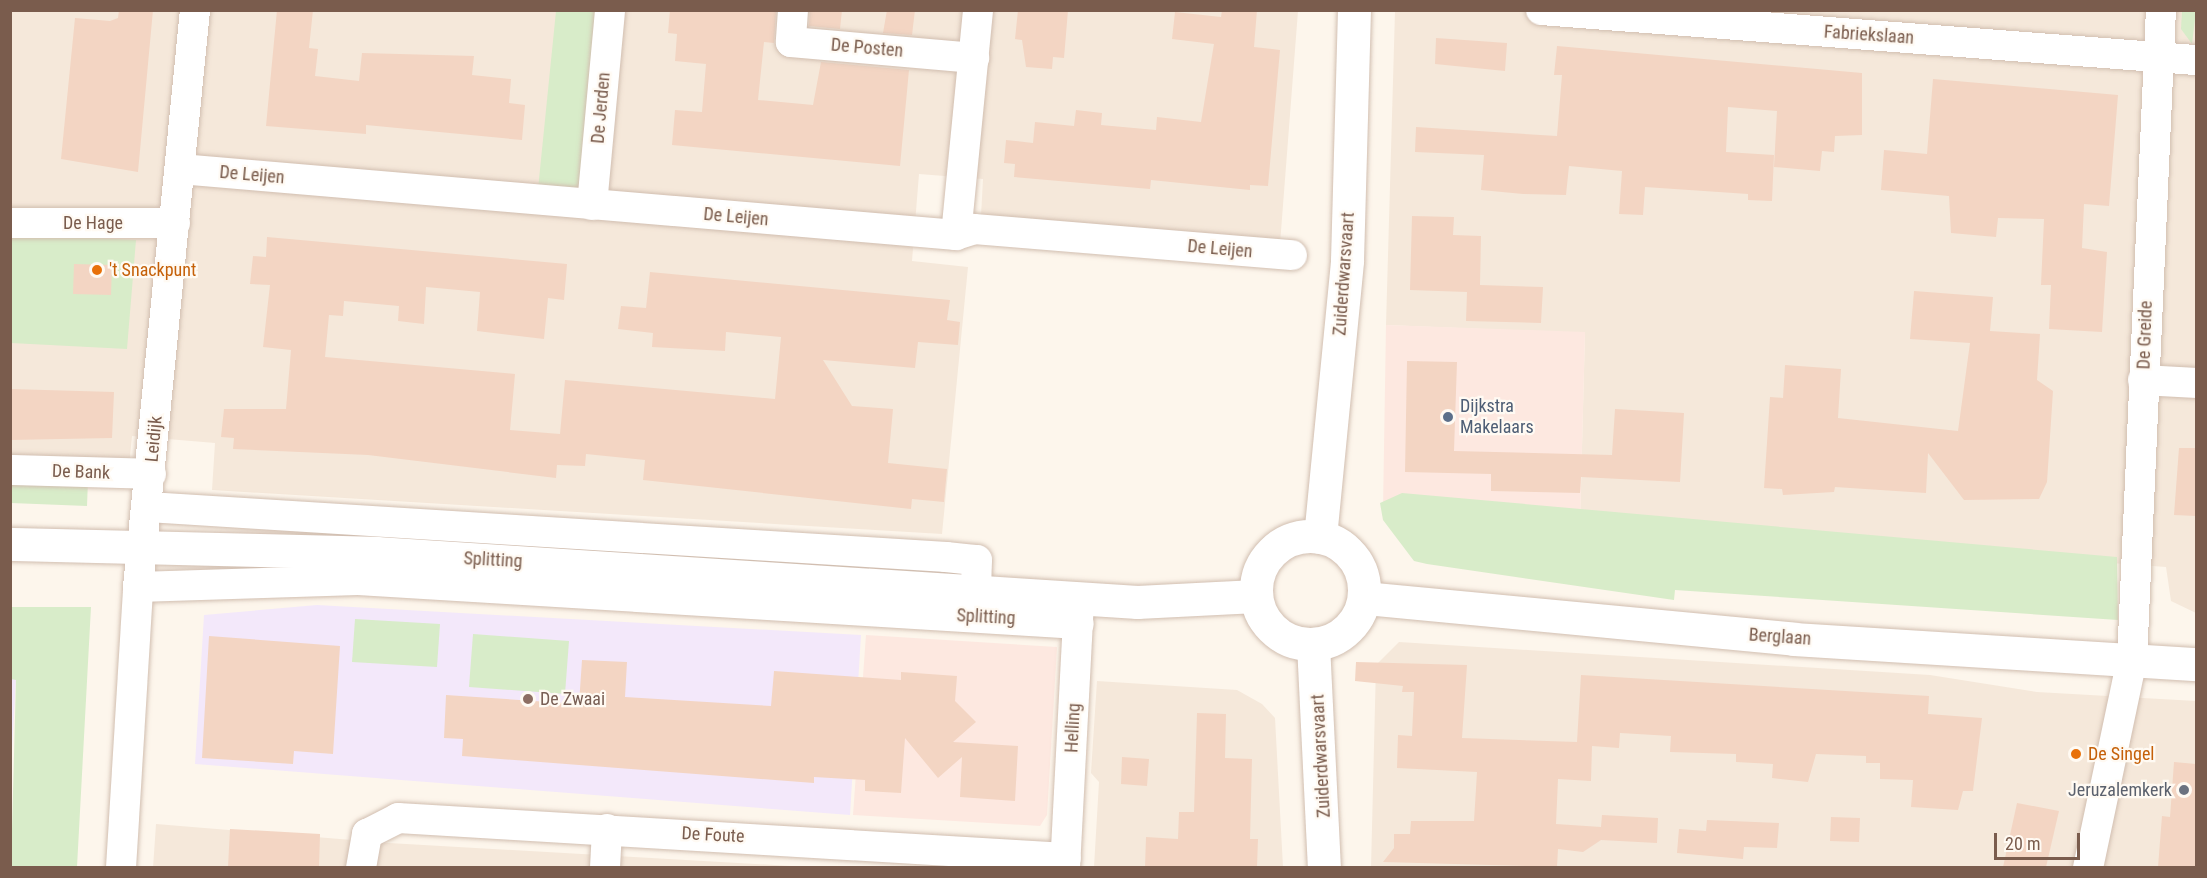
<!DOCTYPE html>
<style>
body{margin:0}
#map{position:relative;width:2207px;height:878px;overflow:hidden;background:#fdf6ec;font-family:"Roboto Condensed",sans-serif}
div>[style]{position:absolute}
.residential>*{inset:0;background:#f5e8da}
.commercial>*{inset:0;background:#fde8e0}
.education>*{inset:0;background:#f3e8fa}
.green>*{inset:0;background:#d8ecc9}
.building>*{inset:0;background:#f3d5c3}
.roads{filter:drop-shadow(0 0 2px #d1beb0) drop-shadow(0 0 2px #d1beb0)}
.minor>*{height:30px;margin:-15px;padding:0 15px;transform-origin:15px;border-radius:15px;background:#fff}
.tertiary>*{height:33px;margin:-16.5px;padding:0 16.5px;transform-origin:16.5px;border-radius:16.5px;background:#fff}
.secondary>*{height:33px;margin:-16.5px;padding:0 16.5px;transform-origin:16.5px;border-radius:16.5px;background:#fff}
.secondary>.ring{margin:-16.5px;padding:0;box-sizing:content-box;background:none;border:33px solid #fff;border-radius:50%}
.dots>*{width:16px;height:16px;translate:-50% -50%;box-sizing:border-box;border:3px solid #fffaf3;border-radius:50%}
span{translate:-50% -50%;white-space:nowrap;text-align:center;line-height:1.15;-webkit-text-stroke:4.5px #fffaf3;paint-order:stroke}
.street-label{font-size:18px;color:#7a5c4d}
.food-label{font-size:18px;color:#c56008}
.left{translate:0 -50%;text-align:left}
.service-label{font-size:18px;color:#4e5e75}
.education-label{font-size:18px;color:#785e54}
.worship-label{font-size:18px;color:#5b616d}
.right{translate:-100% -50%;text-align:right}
.frame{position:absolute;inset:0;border:12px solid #7a5c4d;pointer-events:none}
.scale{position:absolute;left:1994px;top:833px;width:86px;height:27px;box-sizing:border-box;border:3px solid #7a5c4d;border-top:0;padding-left:8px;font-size:18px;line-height:21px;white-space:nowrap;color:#7a5c4d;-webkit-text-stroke:4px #fffaf3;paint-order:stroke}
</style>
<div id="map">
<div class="residential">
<div style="clip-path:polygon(11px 11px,1298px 11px,1280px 244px,981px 216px,983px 179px,919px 174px,912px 261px,968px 267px,942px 534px,212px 490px,215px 443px,132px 436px,129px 466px,11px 462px)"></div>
<div style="clip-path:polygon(1395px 11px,2196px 11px,2196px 613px,2171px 601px,2166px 567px,1580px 524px,1585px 333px,1386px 325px)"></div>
<div style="clip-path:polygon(1399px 642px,1930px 675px,2037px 692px,2196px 701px,2196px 867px,1371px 868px,1376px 665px)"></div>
<div style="clip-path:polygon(1097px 681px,1237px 690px,1262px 704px,1275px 718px,1283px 867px,1094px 867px,1099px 782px,1091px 773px)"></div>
<div style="clip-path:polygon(156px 824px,389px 843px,808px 867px,153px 868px)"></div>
</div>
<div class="commercial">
<div style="clip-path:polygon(1386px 325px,1585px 332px,1580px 524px,1383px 510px)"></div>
<div style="clip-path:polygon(866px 635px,1057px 647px,1047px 815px,1040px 826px,853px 815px)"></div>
</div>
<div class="education">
<div style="clip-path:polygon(317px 605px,861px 635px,850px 815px,195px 764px,204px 615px)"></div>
<div style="clip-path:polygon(11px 679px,16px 679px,11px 768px)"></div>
</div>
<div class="green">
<div style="clip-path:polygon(556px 11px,598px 11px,580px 193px,538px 189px)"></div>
<div style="clip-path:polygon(2182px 11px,2196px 11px,2192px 44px,2181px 29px)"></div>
<div style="clip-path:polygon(10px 234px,136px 240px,127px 349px,11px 343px)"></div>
<div style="clip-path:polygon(11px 478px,88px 480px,87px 506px,11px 503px)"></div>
<div style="clip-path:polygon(1402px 493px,2117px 557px,2118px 620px,1675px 590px,1674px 600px,1427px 564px,1414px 561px,1383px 520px,1380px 503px)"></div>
<div style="clip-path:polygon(11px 607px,91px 607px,77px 867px,11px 867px,16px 680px,11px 679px)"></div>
<div style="clip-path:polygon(355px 619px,440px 624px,437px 667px,352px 662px)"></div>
<div style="clip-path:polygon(473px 634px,569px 641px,565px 694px,469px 687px)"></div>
</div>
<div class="building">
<div style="clip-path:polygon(119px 10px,153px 10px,138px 172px,61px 159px,75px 18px,110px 21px,118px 18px)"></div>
<div style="clip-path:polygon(277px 10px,313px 10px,309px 48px,318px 49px,315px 76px,359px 81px,362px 53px,474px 56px,472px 75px,511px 79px,509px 103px,525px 105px,522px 140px,366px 125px,366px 134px,266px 126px)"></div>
<div style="clip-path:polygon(670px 10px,776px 10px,774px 43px,764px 42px,758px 100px,813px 105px,821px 62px,909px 70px,900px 166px,672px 145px,675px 110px,702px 112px,706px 64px,675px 61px,677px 34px,668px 33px)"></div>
<div style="clip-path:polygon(810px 10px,842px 10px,840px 29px,809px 26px)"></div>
<div style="clip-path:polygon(887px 10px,915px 10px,912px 35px,883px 33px)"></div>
<div style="clip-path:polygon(1018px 10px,1068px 10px,1064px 58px,1053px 57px,1052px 69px,1026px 67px,1022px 40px,1015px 39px)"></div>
<div style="clip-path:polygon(1222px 10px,1257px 10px,1254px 47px,1280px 50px,1268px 186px,1250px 185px,1250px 190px,1151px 180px,1150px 189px,1014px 177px,1015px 164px,1004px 163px,1006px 140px,1033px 143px,1035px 122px,1074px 126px,1076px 110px,1102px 113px,1101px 125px,1156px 130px,1157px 117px,1201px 122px,1214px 44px,1172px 39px,1175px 12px,1221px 17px)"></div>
<div style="clip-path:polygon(1436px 38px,1507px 43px,1505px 71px,1435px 64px)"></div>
<div style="clip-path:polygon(1557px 46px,1862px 73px,1862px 135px,1835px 136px,1834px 152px,1822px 151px,1820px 171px,1774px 167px,1777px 111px,1728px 107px,1726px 152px,1774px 155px,1772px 201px,1748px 200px,1748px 194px,1645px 187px,1643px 215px,1619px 214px,1622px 171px,1569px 166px,1566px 195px,1523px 194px,1481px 190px,1484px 155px,1415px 152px,1416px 127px,1557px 136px,1562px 75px,1554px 75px)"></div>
<div style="clip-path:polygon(1933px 79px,2118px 95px,2109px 206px,2084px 204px,2082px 248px,2107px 252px,2102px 332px,2049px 329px,2051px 285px,2041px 285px,2044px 219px,1998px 218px,1996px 237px,1951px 233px,1949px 196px,1881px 190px,1884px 150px,1927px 154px)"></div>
<div style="clip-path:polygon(1412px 216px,1454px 217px,1453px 235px,1481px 236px,1480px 285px,1543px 287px,1541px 323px,1466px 321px,1467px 292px,1410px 290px)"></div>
<div style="clip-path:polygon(267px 237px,567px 264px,564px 300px,548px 298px,544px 339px,477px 331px,480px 292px,426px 287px,424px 324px,398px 321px,399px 306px,344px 301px,343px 316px,329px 315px,325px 357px,515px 374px,510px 430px,560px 434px,565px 380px,775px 399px,781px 337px,726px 332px,725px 351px,652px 347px,653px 333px,618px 329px,621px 306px,646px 308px,650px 272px,950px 300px,947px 320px,960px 322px,958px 345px,918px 342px,915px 368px,823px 360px,852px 406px,893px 409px,888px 463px,947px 469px,944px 502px,912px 499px,911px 509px,643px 480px,645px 460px,586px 454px,585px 466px,557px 465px,556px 478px,368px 455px,233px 449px,234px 438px,221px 437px,224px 409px,286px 409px,291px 350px,263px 347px,270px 285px,250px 284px,253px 256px,266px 257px)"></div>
<div style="clip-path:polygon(74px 264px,112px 265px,111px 295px,73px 294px)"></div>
<div style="clip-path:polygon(1914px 291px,1993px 297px,1990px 331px,2040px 334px,2037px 380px,2053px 391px,2047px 482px,2039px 499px,1964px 500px,1928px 453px,1926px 493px,1835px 487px,1834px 492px,1783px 495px,1782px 489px,1764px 488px,1770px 397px,1783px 398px,1785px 365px,1841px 369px,1838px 418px,1958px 431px,1970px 343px,1910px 339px)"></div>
<div style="clip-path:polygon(1407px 361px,1457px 362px,1454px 451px,1612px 455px,1615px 409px,1684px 413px,1680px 482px,1581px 477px,1580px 493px,1491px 491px,1491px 474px,1405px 472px)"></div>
<div style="clip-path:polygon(10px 389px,114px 392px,112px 438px,10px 440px)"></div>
<div style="clip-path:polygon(2179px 448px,2196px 448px,2196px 516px,2174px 515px)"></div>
<div style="clip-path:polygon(209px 636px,340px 646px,333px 754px,294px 751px,293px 764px,202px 758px)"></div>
<div style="clip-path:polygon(582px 660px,627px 662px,625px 697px,771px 706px,774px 671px,901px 680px,901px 672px,957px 676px,955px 701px,976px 722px,953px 742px,1018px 746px,1015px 801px,960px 797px,962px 757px,938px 778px,905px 738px,901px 793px,865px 791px,865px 780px,814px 777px,814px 783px,462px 756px,463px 739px,444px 738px,446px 695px,579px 704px)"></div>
<div style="clip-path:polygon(1356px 662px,1467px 665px,1462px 738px,1577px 742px,1581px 675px,1929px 696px,1928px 714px,1982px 718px,1973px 791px,1963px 791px,1958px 810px,1911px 807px,1913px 780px,1880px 779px,1880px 763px,1866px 763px,1866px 756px,1816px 754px,1808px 782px,1772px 778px,1773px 764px,1736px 762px,1736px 754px,1670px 752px,1671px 736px,1620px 733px,1619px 748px,1592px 746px,1591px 781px,1558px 779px,1556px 824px,1601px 827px,1602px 815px,1658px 818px,1657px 843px,1601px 840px,1583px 852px,1558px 849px,1557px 867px,1383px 862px,1394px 848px,1394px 834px,1410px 834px,1411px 821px,1474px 821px,1477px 772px,1397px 768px,1398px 735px,1412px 736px,1414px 692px,1402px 692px,1403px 686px,1355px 681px)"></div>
<div style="clip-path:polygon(1197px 713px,1226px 714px,1225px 758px,1252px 759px,1250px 839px,1258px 839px,1257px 867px,1145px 867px,1146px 837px,1178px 839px,1179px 812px,1194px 812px)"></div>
<div style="clip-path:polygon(1122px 757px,1149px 759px,1147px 786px,1121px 784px)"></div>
<div style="clip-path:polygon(2174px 762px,2196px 764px,2196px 867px,2158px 867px,2162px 816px,2170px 817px)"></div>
<div style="clip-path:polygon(2017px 803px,2059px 811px,2046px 867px,2003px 867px)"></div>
<div style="clip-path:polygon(1831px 817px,1860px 818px,1859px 842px,1830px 841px)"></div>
<div style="clip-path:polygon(1707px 820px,1779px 823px,1777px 848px,1744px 847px,1743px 859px,1677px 853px,1679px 829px,1706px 831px)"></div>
<div style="clip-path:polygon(230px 829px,320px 834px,319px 867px,228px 867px)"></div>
</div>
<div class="roads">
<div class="minor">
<div style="left:793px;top:10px;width:32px;rotate:94deg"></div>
<div style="left:791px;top:42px;width:184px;rotate:5deg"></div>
<div style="left:1541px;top:10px;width:657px;rotate:4.37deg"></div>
<div style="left:180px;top:169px;width:779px;rotate:4.86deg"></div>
<div style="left:956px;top:235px;width:19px;rotate:-18deg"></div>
<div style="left:974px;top:229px;width:319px;rotate:4.7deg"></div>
<div style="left:592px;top:205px;width:196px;rotate:-84.7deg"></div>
<div style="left:10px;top:223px;width:165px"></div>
<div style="left:956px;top:235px;width:226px;rotate:-84.4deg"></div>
<div style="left:2143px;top:380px;width:53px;rotate:3.2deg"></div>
<div style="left:10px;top:470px;width:141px;rotate:1.6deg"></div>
<div style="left:148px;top:507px;width:800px;rotate:3.59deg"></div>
<div style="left:946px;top:557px;width:31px;rotate:6deg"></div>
<div style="left:977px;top:560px;width:28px;rotate:92deg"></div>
<div style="left:138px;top:587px;width:220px;rotate:-1.8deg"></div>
<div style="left:358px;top:580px;width:722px;rotate:3.49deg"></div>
<div style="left:121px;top:868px;width:282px;rotate:-86.5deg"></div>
<div style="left:138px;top:587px;width:580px;rotate:-84.36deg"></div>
<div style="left:361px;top:868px;width:35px;rotate:-80deg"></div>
<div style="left:367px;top:834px;width:35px;rotate:-27deg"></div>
<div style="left:398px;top:818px;width:669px;rotate:3.43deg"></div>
<div style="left:605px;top:868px;width:39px;rotate:-87deg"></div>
<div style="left:1065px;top:868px;width:264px;rotate:-87deg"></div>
<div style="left:2088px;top:868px;width:213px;rotate:-78.1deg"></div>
<div style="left:2132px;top:660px;width:651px;rotate:-87.45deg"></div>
</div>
<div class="tertiary">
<div style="left:1320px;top:537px;width:278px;rotate:-84.4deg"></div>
<div style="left:1347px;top:260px;width:250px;rotate:-88.4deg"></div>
</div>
<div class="secondary">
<div class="ring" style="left:1256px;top:536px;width:75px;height:75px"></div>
<div style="left:10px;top:544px;width:366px;rotate:1.4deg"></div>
<div style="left:376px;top:553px;width:763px;rotate:3.68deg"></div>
<div style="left:1137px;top:602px;width:119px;rotate:-2.9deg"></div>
<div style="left:1364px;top:598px;width:432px;rotate:5.4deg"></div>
<div style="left:1794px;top:639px;width:403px;rotate:3.6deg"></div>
<div style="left:1313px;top:644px;width:224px;rotate:87.2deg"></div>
</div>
</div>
<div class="dots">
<div style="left:97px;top:270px;background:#e8710a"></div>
<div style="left:1448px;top:417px;background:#5c6f8a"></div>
<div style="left:528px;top:699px;background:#8d6e63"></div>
<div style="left:2076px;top:754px;background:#e8710a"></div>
<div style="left:2184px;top:790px;background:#6b7280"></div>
</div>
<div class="street-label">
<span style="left:1869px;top:35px;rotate:4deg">Fabriekslaan</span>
<span style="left:867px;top:48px;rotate:5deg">De Posten</span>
<span style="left:601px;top:108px;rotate:-85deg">De Jerden</span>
<span style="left:252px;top:175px;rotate:5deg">De Leijen</span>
<span style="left:736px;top:217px;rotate:5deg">De Leijen</span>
<span style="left:93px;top:223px">De Hage</span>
<span style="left:1220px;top:249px;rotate:5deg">De Leijen</span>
<span style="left:1344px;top:274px;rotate:-86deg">Zuiderdwarsvaart</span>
<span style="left:2145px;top:335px;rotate:-88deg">De Greide</span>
<span style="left:154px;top:439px;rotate:-85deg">Leidijk</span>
<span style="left:81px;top:472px;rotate:2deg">De Bank</span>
<span style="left:493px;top:560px;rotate:3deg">Splitting</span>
<span style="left:986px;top:617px;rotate:3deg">Splitting</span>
<span style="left:1780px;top:637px;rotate:4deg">Berglaan</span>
<span style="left:1073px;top:728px;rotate:-87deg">Helling</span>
<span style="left:1321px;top:756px;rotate:-93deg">Zuiderdwarsvaart</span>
<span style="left:713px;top:835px;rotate:3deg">De Foute</span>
</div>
<div class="food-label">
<span class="left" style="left:109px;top:270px">'t Snackpunt</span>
<span class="left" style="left:2088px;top:754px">De Singel</span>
</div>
<div class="service-label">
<span class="left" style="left:1460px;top:417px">Dijkstra<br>Makelaars</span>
</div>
<div class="education-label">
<span class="left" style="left:540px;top:699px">De Zwaai</span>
</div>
<div class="worship-label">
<span class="right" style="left:2172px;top:790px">Jeruzalemkerk</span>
</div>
<div class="frame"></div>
<div class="scale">20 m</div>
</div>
